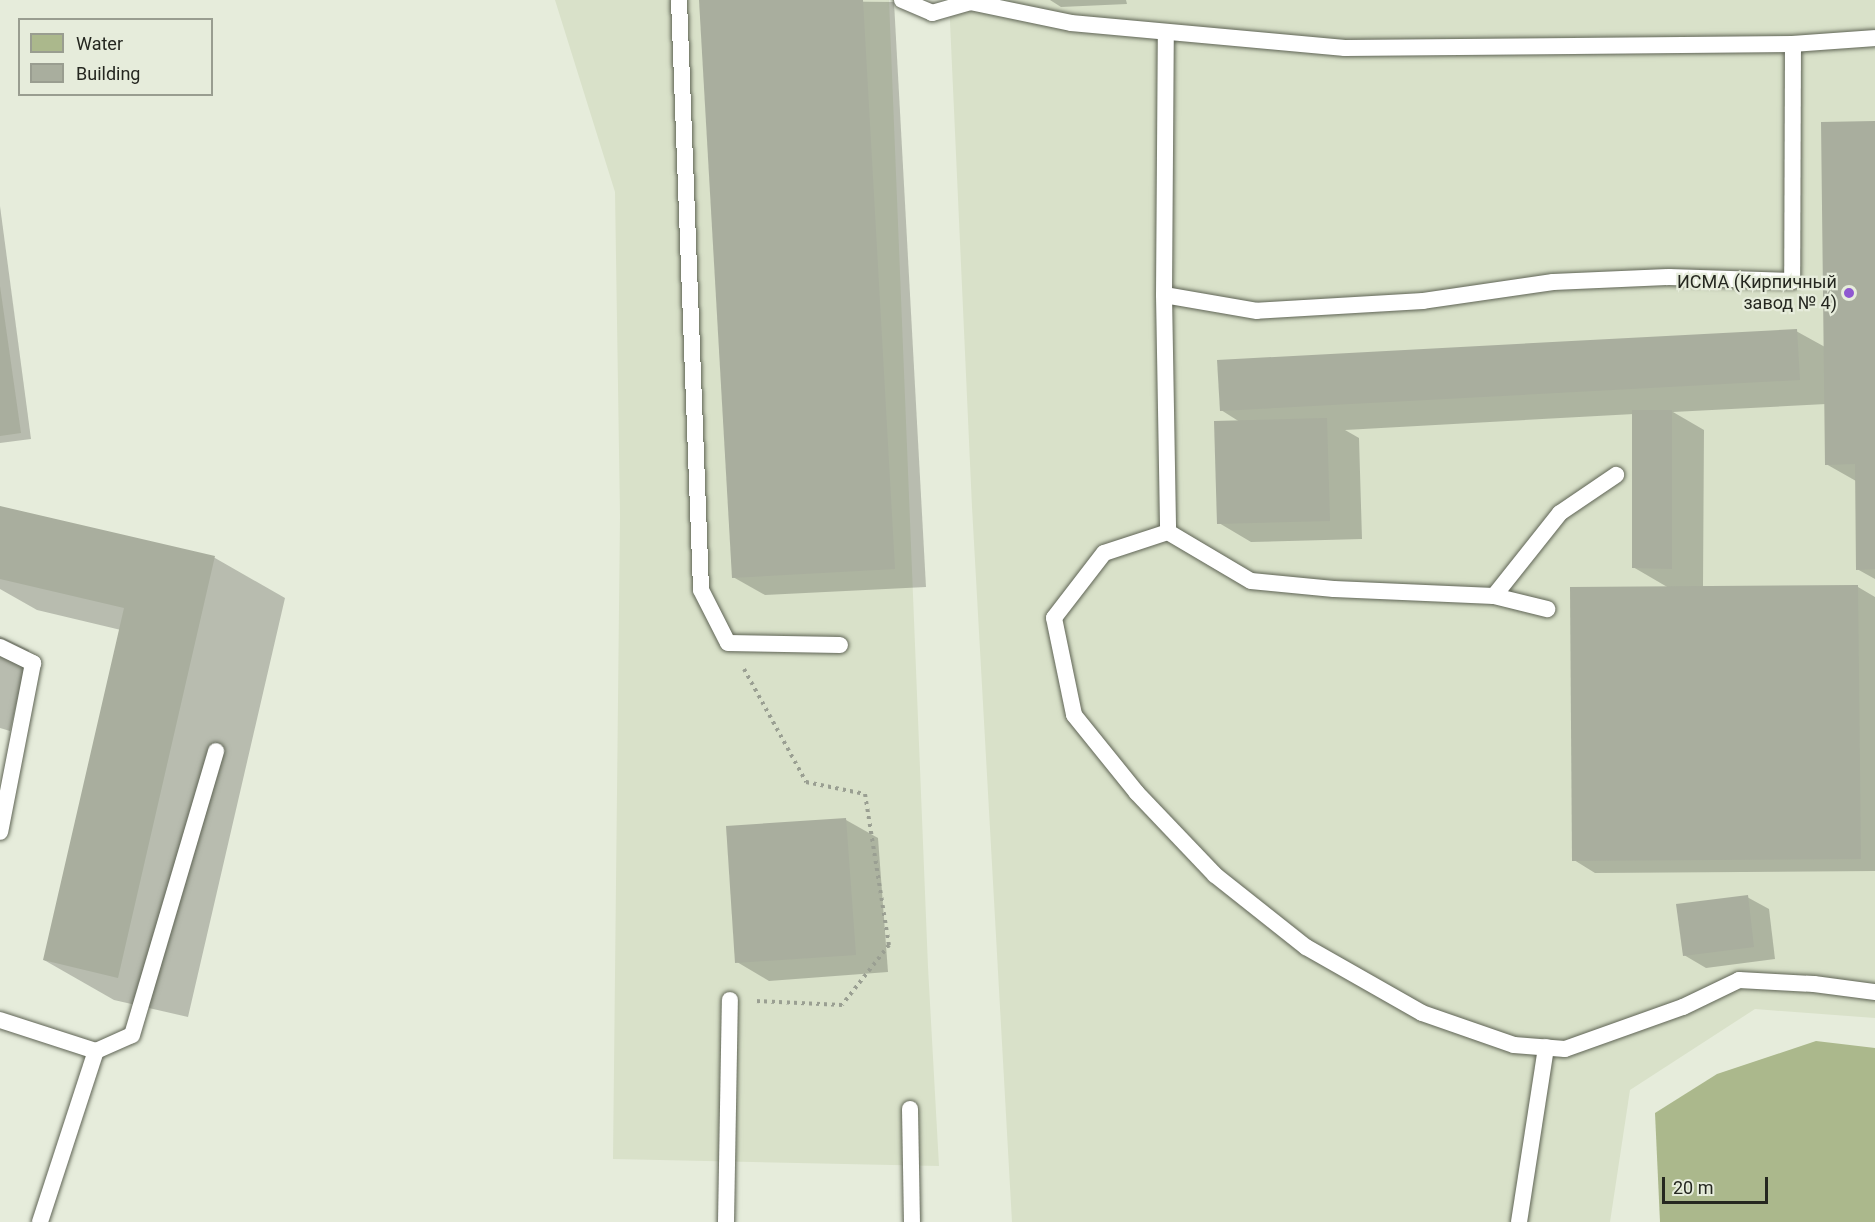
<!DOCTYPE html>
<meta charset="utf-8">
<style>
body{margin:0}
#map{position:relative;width:1875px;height:1222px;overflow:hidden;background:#e6ecdb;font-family:Roboto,sans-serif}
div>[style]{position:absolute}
.built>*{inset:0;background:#d9e1c9}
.water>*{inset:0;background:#abb88c}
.shadow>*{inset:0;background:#0003}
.building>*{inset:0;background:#a9ae9e}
.path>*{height:4px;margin-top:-2px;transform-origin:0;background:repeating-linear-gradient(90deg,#9a9f92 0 3px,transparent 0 7.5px)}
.roads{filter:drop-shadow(0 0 2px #5f6455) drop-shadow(0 0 2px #5f6455)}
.lane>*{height:16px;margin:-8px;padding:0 8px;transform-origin:8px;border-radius:8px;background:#fff}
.dots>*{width:16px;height:16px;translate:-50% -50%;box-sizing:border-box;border:3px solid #e6ecdb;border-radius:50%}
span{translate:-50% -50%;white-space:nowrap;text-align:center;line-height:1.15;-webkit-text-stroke:4.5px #e6ecdb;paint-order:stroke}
.poi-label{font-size:18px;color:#252720}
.right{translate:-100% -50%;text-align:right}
.legend{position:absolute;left:18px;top:18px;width:195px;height:78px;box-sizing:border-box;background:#e6ecdb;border:2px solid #999d90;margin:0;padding:8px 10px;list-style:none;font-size:18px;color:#252720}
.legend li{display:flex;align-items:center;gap:12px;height:30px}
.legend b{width:30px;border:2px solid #999d90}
.scale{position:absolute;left:1662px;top:1177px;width:106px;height:27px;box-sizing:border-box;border:3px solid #252720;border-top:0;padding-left:8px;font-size:18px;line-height:21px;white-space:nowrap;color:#252720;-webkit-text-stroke:4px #e6ecdb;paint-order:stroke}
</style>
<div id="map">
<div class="built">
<div style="clip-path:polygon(555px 0,889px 0,928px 967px,939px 1166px,613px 1159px,620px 516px,615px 192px)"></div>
<div style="clip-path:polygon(949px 0,1875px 0,1875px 1018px,1755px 1009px,1630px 1090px,1610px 1222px,1012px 1222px,972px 507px)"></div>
</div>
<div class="water">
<div style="clip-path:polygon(1816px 1041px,1875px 1048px,1875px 1222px,1660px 1222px,1655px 1113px,1717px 1074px)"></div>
</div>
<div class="shadow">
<div style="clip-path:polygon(701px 0,894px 2px,926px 587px,765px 595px,733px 577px)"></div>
<div style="clip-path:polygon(1050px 0,1126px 0,1127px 4px,1061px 7px)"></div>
<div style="clip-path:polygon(1875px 123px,1875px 579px,1857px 569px,1856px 481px,1826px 464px,1826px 404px,1673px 412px,1704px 430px,1703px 588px,1858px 587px,1875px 597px,1875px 871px,1595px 873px,1574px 860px,1669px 588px,1633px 567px,1634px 414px,1345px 430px,1359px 438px,1362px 539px,1251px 542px,1219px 523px,1240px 422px,1221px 410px,1796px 331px,1825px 347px)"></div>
<div style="clip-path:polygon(0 206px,31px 439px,0 443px)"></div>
<div style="clip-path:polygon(0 508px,215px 558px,285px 598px,188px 1017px,114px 1000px,44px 960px,121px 630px,37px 610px,0 589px)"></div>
<div style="clip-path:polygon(0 636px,29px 650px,10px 731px,0 728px)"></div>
<div style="clip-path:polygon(846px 820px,878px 838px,888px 972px,769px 981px,737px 962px)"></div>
<div style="clip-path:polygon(1747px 897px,1769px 909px,1775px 959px,1706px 968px,1684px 955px)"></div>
</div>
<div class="building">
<div style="clip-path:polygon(699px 0,863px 0,895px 569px,732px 578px)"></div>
<div style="clip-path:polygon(1875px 121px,1875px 569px,1856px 570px,1855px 464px,1825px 465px,1821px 122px)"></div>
<div style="clip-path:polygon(0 286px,21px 433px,0 436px)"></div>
<div style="clip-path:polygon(1797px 329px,1800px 380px,1220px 411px,1217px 360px)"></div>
<div style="clip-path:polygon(1632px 410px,1672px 410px,1672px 569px,1632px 568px)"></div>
<div style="clip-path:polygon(1327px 418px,1330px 521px,1217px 524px,1214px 421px)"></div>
<div style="clip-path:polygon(0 506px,215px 556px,118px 978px,43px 960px,124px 608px,0 579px)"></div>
<div style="clip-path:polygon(1858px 585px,1861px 859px,1572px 861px,1570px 587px)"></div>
<div style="clip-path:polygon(846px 818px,856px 955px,735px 963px,726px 826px)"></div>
<div style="clip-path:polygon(1748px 895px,1754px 947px,1683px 956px,1676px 904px)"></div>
</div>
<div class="path">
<div style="left:744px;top:669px;width:129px;rotate:61.2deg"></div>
<div style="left:806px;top:782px;width:60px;rotate:11.5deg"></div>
<div style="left:865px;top:794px;width:153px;rotate:81deg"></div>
<div style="left:889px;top:945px;width:76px;rotate:128.1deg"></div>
<div style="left:842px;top:1005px;width:87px;rotate:-177.4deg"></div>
</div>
<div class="roads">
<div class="lane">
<div style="left:679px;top:0;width:590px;rotate:87.86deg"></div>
<div style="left:701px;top:590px;width:59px;rotate:63deg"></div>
<div style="left:728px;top:643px;width:112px;rotate:1deg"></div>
<div style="left:902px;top:0;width:33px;rotate:23deg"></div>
<div style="left:932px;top:13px;width:40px;rotate:-16deg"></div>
<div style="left:970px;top:2px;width:103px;rotate:11.7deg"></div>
<div style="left:1071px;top:23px;width:275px;rotate:5.2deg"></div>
<div style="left:1345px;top:48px;width:448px;rotate:-0.5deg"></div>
<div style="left:1793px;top:44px;width:237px;rotate:90.2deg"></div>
<div style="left:1792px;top:281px;width:123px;rotate:-178.1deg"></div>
<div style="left:1669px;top:277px;width:116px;rotate:177.5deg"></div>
<div style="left:1553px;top:282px;width:131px;rotate:171.7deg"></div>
<div style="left:1423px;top:301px;width:166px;rotate:176.6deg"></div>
<div style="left:1257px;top:311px;width:94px;rotate:-170.2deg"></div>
<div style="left:1164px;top:295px;width:237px;rotate:89deg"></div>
<div style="left:1168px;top:532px;width:96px;rotate:30.6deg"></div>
<div style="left:1251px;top:581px;width:83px;rotate:5.5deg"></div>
<div style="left:1334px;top:589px;width:160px;rotate:2.5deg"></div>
<div style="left:1494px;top:596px;width:55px;rotate:13.8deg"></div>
<div style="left:1793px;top:44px;width:82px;rotate:-4.2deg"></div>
<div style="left:1164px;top:295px;width:263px;rotate:-89.6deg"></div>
<div style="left:1168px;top:532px;width:67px;rotate:161.8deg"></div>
<div style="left:1104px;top:553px;width:82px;rotate:127.6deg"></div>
<div style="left:1054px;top:618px;width:99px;rotate:78.3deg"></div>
<div style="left:1074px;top:715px;width:100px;rotate:51.1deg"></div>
<div style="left:1137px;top:793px;width:113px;rotate:46.4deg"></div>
<div style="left:1215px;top:875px;width:116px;rotate:38.4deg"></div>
<div style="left:1306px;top:947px;width:133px;rotate:29.6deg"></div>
<div style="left:1422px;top:1013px;width:97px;rotate:19.2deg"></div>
<div style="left:1514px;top:1045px;width:51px;rotate:4.5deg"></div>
<div style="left:1565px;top:1049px;width:125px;rotate:-19.6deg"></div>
<div style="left:1683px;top:1007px;width:62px;rotate:-25.7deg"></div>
<div style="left:1739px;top:980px;width:75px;rotate:3.1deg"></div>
<div style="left:1814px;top:984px;width:62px;rotate:7.5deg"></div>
<div style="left:1494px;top:596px;width:106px;rotate:-51.5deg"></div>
<div style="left:1560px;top:513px;width:68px;rotate:-34.2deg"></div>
<div style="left:0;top:647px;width:37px;rotate:26deg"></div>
<div style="left:33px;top:663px;width:172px;rotate:101deg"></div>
<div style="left:0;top:1020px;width:101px;rotate:17.9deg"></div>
<div style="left:96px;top:1051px;width:39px;rotate:-24deg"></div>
<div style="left:132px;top:1035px;width:296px;rotate:-73.5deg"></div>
<div style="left:910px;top:1109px;width:113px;rotate:89deg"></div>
<div style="left:40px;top:1222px;width:180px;rotate:-71.9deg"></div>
<div style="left:726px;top:1222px;width:222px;rotate:-89deg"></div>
<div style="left:1519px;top:1222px;width:177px;rotate:-81.2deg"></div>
</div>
</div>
<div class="dots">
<div style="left:1849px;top:293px;background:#8f58d1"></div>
</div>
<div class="poi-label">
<span class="right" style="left:1837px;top:293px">ИСМА (Кирпичный<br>завод № 4)</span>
</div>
<ul class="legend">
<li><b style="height:16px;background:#abb88c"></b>Water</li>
<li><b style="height:16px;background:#a9ae9e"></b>Building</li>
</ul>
<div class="scale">20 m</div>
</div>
